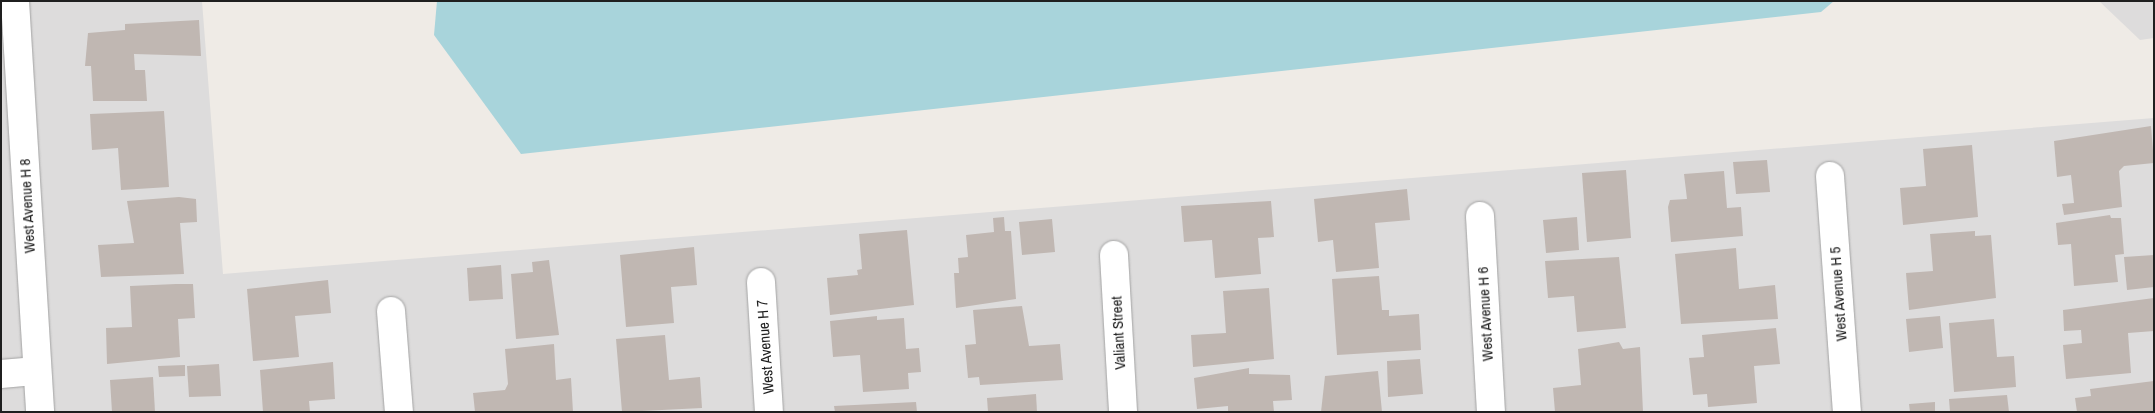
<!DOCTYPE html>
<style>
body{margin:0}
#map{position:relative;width:2155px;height:413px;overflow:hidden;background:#efebe6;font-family:"Archivo Narrow",sans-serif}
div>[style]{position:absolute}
.residential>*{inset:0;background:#dddcdc}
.water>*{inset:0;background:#a8d4db}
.building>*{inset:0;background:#c0b7b2}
.roads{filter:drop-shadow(0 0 1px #a3a3a3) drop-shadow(0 0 1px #a3a3a3)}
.minor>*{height:28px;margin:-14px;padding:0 14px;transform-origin:14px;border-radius:14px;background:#fff}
span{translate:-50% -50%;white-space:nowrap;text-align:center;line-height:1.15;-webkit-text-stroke:4px #fff;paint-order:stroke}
.street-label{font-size:15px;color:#1f1f1f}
.frame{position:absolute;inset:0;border:2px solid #1f1f1f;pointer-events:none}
</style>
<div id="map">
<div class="residential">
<div style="clip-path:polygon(1px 1px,202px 1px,223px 274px,2154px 118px,2154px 412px,1px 412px)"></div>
<div style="clip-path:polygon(2099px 1px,2154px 1px,2154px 38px,2140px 40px)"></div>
</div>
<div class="water">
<div style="clip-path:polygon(437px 1px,1834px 1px,1821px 12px,521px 154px,434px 35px)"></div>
</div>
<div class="building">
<div style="clip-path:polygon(199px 20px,201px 56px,134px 54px,135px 70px,145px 70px,147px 101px,93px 101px,91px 66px,85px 66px,88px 33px,125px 30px,125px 24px)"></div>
<div style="clip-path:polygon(164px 111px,169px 187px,121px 190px,118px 148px,92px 150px,90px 114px)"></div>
<div style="clip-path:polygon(2151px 126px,2154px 163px,2124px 166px,2119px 171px,2122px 207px,2064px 215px,2062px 204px,2074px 203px,2071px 175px,2057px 177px,2054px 141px)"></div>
<div style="clip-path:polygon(1972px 145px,1978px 217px,1903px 225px,1900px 188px,1926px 186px,1923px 149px)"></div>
<div style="clip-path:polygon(1767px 160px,1770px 192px,1736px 194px,1733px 162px)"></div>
<div style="clip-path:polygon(1626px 170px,1631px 238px,1587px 242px,1582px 173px)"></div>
<div style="clip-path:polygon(1724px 171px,1727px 208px,1741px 207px,1743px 236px,1671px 242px,1668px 207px,1670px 200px,1687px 199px,1684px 174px)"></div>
<div style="clip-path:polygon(1407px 189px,1410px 220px,1375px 223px,1379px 268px,1336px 272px,1333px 240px,1318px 242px,1314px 199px)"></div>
<div style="clip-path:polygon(179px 197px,196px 199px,197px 222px,180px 223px,184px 274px,101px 277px,98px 245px,134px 243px,127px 201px)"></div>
<div style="clip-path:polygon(1271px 201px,1274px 237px,1258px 238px,1261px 274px,1215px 278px,1212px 240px,1184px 242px,1181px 206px)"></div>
<div style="clip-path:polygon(2110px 215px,2111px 218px,2121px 218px,2124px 254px,2115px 255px,2118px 282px,2074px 286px,2071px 244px,2058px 245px,2056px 223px)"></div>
<div style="clip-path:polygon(1004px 217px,1005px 231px,1011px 231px,1016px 299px,956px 308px,954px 273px,959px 273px,958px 258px,968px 257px,966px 235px,994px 232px,993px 218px)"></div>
<div style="clip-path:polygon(1577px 217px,1579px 250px,1546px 253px,1543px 220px)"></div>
<div style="clip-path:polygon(1052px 219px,1055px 252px,1022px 255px,1019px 222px)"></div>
<div style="clip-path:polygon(907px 230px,914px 305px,830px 315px,827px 278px,858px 275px,857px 270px,862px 269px,859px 234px)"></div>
<div style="clip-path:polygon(1975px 231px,1975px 236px,1991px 235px,1996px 298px,1909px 310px,1906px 273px,1933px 271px,1930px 234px)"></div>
<div style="clip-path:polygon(694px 247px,697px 285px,671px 287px,674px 323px,626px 327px,620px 255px)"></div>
<div style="clip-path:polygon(1736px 248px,1739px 289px,1775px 285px,1778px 319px,1681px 324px,1675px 254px)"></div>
<div style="clip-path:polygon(2154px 255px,2154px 287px,2127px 290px,2124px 257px)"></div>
<div style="clip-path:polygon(1619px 257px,1626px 328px,1577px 332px,1574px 296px,1548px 298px,1545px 261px)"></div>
<div style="clip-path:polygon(549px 260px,559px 335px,516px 339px,511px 274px,533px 272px,532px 262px)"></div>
<div style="clip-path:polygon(501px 265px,503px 299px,469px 301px,467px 268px)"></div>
<div style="clip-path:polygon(1379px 276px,1382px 310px,1389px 310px,1389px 316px,1419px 314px,1421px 350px,1337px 355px,1332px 279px)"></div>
<div style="clip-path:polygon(328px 280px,331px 313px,295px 316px,299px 357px,253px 361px,247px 289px)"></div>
<div style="clip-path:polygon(176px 284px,193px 284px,195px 318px,178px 319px,180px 357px,107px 364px,106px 328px,132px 327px,130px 286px)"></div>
<div style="clip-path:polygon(1269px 288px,1274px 359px,1193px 367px,1191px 335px,1226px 333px,1223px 291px)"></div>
<div style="clip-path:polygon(2154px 298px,2154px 331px,2128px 333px,2131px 373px,2066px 379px,2063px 345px,2082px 343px,2081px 330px,2064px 331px,2063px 310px)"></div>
<div style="clip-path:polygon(1022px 306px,1029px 346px,1060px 344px,1063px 380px,980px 385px,979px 377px,968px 378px,965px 345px,976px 344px,973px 310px)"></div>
<div style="clip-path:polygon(877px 316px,877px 320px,904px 318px,906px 349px,919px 348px,921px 372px,908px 373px,909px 389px,863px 392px,860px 355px,833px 357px,830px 321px)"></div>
<div style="clip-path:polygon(1940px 316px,1943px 348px,1909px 352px,1906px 319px)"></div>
<div style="clip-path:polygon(1994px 319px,1997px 357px,2014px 356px,2016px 387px,1954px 392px,1949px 323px)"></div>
<div style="clip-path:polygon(1776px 328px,1780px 364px,1754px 366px,1757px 403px,1708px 407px,1707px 394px,1693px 395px,1689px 358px,1704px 357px,1702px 335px)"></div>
<div style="clip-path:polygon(665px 335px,669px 380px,700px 377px,702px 408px,622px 412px,616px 339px)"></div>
<div style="clip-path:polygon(1619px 342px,1623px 349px,1640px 347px,1643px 412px,1555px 412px,1553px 388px,1581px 385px,1578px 349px)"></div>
<div style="clip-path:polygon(554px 344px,556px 380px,571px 378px,573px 412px,475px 412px,473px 393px,505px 390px,508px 384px,505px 349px)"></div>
<div style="clip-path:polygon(1420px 359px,1423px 394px,1388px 397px,1387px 361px)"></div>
<div style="clip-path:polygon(333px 362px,335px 399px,309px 401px,310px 412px,263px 412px,260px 370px)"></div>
<div style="clip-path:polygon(219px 364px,221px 396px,189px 397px,187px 366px)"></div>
<div style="clip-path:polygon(185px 365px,185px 376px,159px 377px,158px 366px)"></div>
<div style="clip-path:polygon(1249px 368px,1249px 374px,1290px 375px,1292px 400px,1273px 401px,1274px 412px,1228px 412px,1228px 406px,1197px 409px,1194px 378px)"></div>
<div style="clip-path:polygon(1378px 371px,1382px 412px,1321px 412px,1325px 376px)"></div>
<div style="clip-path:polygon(153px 377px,155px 412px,112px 412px,110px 380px)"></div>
<div style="clip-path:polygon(2154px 381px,2154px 412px,2077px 412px,2075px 398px,2091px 396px,2090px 389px)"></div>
<div style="clip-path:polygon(1036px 394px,1037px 412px,988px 412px,987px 398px)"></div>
<div style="clip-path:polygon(2007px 395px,2009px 412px,1950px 412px,1949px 399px)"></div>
<div style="clip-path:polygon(916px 402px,917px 412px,835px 412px,834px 406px)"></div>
<div style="clip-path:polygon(1935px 402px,1935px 412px,1910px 412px,1909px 404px)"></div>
</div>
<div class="roads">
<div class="minor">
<div style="left:15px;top:1px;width:412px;rotate:86.5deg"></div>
<div style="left:1830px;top:176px;width:237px;rotate:85.9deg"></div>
<div style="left:1480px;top:216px;width:196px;rotate:86.8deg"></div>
<div style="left:1114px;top:255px;width:157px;rotate:86.7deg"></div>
<div style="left:761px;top:282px;width:130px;rotate:86.5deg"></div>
<div style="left:391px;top:311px;width:101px;rotate:85.5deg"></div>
<div style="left:1px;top:374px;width:36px;rotate:-5deg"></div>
</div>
</div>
<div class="street-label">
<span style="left:27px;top:206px;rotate:-93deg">West Avenue H 8</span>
<span style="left:1838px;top:294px;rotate:-94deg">West Avenue H 5</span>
<span style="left:1485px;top:314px;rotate:-93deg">West Avenue H 6</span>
<span style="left:1118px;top:333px;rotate:-93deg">Valiant Street</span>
<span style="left:765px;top:347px;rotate:-94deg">West Avenue H 7</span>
</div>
<div class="frame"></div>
</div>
